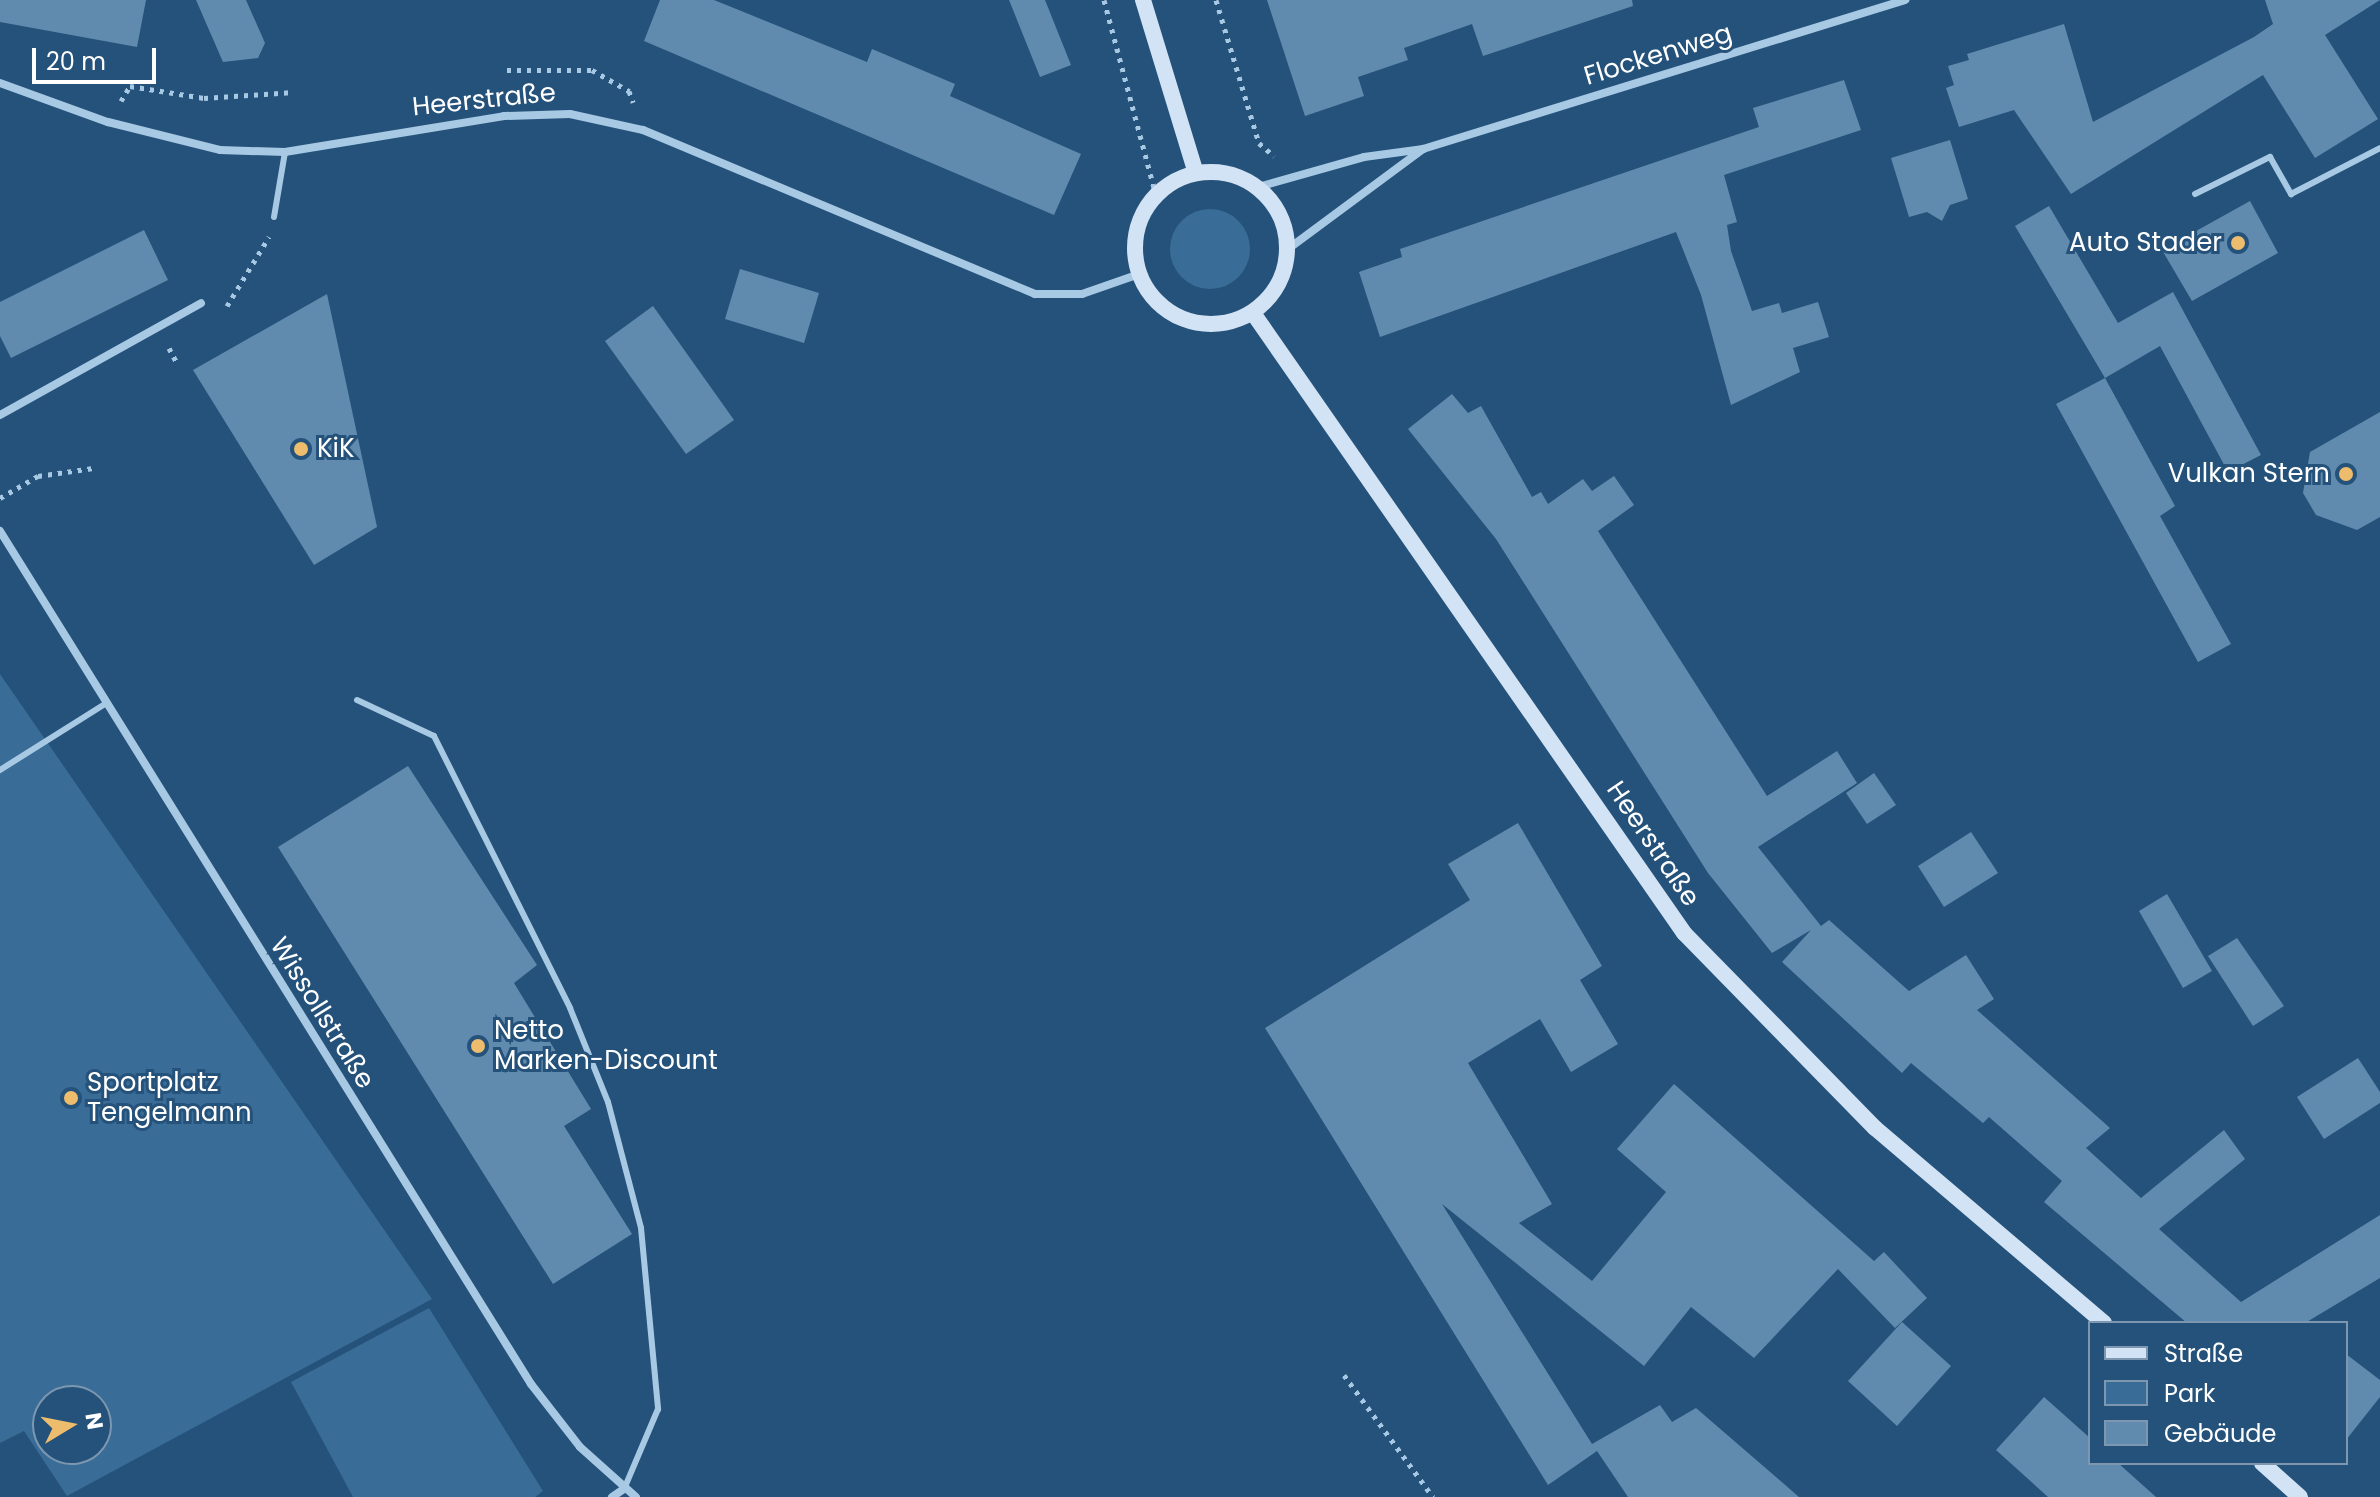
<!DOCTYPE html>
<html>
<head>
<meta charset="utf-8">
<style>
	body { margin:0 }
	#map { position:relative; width:2380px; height:1497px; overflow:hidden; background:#25527a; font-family:Poppins,sans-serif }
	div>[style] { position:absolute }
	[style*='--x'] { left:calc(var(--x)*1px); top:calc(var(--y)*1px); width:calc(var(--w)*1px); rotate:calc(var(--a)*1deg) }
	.green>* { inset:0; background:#396c97 }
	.round { border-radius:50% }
	.building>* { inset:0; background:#618bae }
	.path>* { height:5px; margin-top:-2.5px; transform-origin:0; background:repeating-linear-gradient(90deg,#a8c9e4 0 4px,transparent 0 10px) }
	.lane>* { height:6px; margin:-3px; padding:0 3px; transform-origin:3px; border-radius:3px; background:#a8c9e4 }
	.street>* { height:8px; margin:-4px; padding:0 4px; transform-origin:4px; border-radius:4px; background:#a8c9e4 }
	.secondary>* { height:16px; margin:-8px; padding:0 8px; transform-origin:8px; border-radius:8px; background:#d1e3f4 }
	.secondary>.ring { margin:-8px; padding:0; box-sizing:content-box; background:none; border:16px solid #d1e3f4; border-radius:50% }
	.dots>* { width:22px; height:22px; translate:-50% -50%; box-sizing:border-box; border:4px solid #25527a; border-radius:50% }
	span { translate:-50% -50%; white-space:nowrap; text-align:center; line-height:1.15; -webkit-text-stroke:6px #25527a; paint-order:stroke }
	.street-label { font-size:26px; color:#fff }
	.poi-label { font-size:26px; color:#fff }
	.right { translate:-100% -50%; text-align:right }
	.left { translate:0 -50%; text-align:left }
	.legend { position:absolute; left:2088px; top:1321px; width:260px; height:144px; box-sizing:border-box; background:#25527a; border:2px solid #7c97af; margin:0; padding:10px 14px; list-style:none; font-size:24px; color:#fff }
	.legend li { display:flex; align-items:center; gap:16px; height:40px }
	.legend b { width:40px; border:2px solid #7c97af }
	.north { position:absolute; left:32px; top:1385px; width:80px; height:80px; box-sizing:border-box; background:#25527a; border:2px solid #7c97af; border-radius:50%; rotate:80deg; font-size:22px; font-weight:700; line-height:32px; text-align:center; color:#fff }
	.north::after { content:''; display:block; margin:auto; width:28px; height:36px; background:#edbc6d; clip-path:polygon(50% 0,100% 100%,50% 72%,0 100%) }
	.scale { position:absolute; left:32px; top:48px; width:124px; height:36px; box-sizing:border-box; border:4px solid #fff; border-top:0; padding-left:10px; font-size:24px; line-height:28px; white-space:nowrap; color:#fff; -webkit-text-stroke:6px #25527a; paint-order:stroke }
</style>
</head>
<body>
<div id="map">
	<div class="green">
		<div class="round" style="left:1170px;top:209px;width:80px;height:80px"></div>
		<div style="clip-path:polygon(evenodd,0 674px,432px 1299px,67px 1496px,24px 1431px,0 1443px,0 674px,48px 1401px,96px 1401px,96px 1449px,48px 1449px,48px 1401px)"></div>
		<div style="clip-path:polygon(429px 1308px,543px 1491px,535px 1497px,353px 1497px,291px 1382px)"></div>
	</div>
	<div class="building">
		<div style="clip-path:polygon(0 0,146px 0,137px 47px,0 22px)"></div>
		<div style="clip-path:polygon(196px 0,246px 0,265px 43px,258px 58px,223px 62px)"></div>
		<div style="clip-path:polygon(660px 0,714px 0,867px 62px,872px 49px,955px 84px,950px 96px,1081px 154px,1054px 215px,644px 41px)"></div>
		<div style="clip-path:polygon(1009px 0,1045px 0,1071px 65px,1040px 77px)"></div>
		<div style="clip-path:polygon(1267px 0,1632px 0,1633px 6px,1483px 56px,1472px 24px,1404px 48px,1408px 60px,1358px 77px,1364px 96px,1305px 116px)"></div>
		<div style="clip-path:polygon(2265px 0,2380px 0,2325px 35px,2378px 119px,2315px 158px,2263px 75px,2071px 194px,2014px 110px,1959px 127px,1946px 88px,1954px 85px,1948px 66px,1969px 60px,1967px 54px,2064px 24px,2093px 122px,2254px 37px,2273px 24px)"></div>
		<div style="clip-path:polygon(1844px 80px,1861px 130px,1724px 175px,1737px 222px,1727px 225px,1731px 251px,1752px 311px,1779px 303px,1782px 313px,1818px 302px,1829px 337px,1793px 348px,1800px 372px,1731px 405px,1701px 295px,1676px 232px,1380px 337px,1359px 272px,1402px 257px,1400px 249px,1759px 127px,1753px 108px)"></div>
		<div style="clip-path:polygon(1950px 140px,1968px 199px,1950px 205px,1942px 221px,1927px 212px,1909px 217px,1891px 158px)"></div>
		<div style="clip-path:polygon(2250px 201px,2278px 253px,2192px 301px,2162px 250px)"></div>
		<div style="clip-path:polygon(2049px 206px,2118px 323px,2173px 292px,2261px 455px,2228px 472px,2160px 346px,2105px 378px,2015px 226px)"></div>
		<div style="clip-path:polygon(144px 230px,168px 280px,11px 358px,0 336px,0 302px)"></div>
		<div style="clip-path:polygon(740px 269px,819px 293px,804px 343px,725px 319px)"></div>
		<div style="clip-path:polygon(327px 294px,377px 527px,314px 565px,193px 370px)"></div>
		<div style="clip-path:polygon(653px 306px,734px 420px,686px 454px,605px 341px)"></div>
		<div style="clip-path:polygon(2105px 378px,2175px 506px,2160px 516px,2231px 644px,2198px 662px,2056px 404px)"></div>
		<div style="clip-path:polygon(1452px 394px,1468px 413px,1481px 406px,1532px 497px,1541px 492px,1548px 504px,1583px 479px,1592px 491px,1614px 476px,1634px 505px,1598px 531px,1767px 796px,1837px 751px,1857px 783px,1758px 847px,1821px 926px,1829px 920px,1909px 991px,1966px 955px,1994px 999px,1977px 1010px,2110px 1128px,2086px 1148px,2141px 1198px,2224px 1130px,2245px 1159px,2159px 1229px,2241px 1302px,2380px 1215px,2380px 1278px,2305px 1323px,2187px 1323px,2044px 1202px,2062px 1181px,1989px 1117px,1983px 1123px,1911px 1063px,1902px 1073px,1782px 962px,1811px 930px,1772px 953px,1708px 873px,1496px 539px,1408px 429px)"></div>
		<div style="clip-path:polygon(2380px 412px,2380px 517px,2357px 530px,2316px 515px,2303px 493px,2310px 452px)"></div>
		<div style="clip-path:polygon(408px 766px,537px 965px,514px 983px,591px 1109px,564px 1126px,632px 1234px,553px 1284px,278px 847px)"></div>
		<div style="clip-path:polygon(1874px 773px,1896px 805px,1867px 824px,1846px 793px)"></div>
		<div style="clip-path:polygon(1518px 823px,1602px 966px,1580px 980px,1618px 1044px,1571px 1072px,1540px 1019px,1468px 1063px,1552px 1204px,1519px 1223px,1592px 1281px,1666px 1192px,1617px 1149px,1674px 1084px,1874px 1261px,1884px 1252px,1927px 1298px,1895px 1328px,1838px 1269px,1754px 1358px,1691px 1307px,1644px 1366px,1442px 1204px,1592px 1444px,1660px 1405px,1672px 1422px,1696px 1408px,1799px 1497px,1628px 1497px,1597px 1451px,1548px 1485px,1265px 1028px,1470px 900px,1448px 864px)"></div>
		<div style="clip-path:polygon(1971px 832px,1998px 873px,1944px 907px,1918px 866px)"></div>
		<div style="clip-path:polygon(2167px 894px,2212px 971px,2183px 988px,2139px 911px)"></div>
		<div style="clip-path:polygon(2237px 938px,2284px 1006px,2253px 1026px,2208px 956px)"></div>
		<div style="clip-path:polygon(2358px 1058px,2380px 1092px,2380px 1103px,2324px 1139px,2297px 1097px)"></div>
		<div style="clip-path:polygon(1902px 1322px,1951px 1366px,1897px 1426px,1848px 1381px)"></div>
		<div style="clip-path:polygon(2346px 1354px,2380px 1380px,2380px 1397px,2346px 1440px)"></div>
		<div style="clip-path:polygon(2044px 1397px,2090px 1438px,2090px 1463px,2118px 1463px,2156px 1497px,2048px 1497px,1996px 1450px)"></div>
	</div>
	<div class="path">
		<div style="--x:1104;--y:0;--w:202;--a:75.1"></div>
		<div style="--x:1216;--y:0;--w:149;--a:73.3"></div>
		<div style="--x:1259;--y:143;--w:20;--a:41"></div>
		<div style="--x:507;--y:70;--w:85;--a:0"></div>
		<div style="--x:592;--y:70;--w:43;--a:29.6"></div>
		<div style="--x:629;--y:91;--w:12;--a:70"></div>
		<div style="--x:121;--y:101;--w:17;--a:-59"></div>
		<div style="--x:130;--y:86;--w:75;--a:9.2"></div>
		<div style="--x:204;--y:98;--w:90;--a:-3.8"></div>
		<div style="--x:227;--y:306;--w:81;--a:-58.7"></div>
		<div style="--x:169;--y:348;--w:15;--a:62"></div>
		<div style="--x:0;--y:498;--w:44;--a:-30.1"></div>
		<div style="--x:38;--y:476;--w:56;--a:-8.3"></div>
		<div style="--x:1344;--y:1375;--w:151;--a:53.9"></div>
	</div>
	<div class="lane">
		<div style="--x:2195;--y:194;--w:84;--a:-26.3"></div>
		<div style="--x:2270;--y:157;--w:43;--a:60.4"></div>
		<div style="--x:2291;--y:194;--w:100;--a:-27.3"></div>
		<div style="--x:274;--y:217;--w:66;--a:-80.4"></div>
		<div style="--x:357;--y:700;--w:85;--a:25.1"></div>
		<div style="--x:434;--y:736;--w:304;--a:63.4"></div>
		<div style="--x:570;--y:1008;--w:101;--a:68"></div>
		<div style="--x:608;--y:1102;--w:130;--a:75.3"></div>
		<div style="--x:641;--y:1228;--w:182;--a:84.6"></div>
		<div style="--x:658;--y:1409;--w:87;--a:113"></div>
		<div style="--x:0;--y:770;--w:124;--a:-32.2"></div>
	</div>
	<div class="street">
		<div style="--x:0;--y:83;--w:115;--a:19.9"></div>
		<div style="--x:108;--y:122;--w:115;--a:14"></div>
		<div style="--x:220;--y:150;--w:65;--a:1.8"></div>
		<div style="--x:285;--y:152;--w:222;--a:-9.3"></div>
		<div style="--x:504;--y:116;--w:66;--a:-1.7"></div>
		<div style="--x:570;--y:114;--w:75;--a:12.4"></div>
		<div style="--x:643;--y:130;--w:425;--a:22.7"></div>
		<div style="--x:1035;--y:294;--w:47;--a:0"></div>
		<div style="--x:1082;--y:294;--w:60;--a:-19.3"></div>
		<div style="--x:1258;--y:187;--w:110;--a:-15.8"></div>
		<div style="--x:1364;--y:157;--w:60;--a:-7.7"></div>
		<div style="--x:1423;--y:149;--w:505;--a:-17.18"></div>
		<div style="--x:1288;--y:249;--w:168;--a:-36.5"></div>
		<div style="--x:0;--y:415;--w:230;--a:-29.1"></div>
		<div style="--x:0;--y:531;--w:1005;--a:58.1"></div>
		<div style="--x:531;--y:1384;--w:80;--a:52.1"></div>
		<div style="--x:580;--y:1447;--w:75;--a:41.8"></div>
		<div style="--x:612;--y:1497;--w:14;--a:-34"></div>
	</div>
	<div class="secondary">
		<div style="--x:1143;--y:0;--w:181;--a:73"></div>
		<div class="ring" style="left:1135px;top:172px;width:136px;height:136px"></div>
		<div style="--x:1253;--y:313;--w:755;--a:55.19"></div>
		<div style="--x:1684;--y:933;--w:273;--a:45.6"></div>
		<div style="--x:1875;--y:1128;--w:301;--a:40.4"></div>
		<div style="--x:2262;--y:1463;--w:51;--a:41.8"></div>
	</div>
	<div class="dots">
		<div style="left:2238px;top:243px;background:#edbc6d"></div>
		<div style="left:301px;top:449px;background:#edbc6d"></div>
		<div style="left:2346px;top:474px;background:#edbc6d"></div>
		<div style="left:478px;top:1046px;background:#edbc6d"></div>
		<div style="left:71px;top:1098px;background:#edbc6d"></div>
	</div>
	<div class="street-label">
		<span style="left:1658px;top:55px;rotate:-17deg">Flockenweg</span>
		<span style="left:484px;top:100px;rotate:-6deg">Heerstraße</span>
		<span style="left:1653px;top:844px;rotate:56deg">Heerstraße</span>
		<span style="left:322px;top:1013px;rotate:58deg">Wissollstraße</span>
	</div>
	<div class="poi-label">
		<span class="right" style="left:2222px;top:243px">Auto Stader</span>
		<span class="left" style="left:317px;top:449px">KiK</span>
		<span class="right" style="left:2330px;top:474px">Vulkan Stern</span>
		<span class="left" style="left:494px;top:1046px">Netto<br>Marken-Discount</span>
		<span class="left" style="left:87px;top:1098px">Sportplatz<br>Tengelmann</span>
	</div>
	<ul class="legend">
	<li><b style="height:10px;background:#d1e3f4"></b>Straße</li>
	<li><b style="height:22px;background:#396c97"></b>Park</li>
	<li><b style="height:22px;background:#618bae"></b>Gebäude</li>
	</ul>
	<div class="north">N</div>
	<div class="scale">20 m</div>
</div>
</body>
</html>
